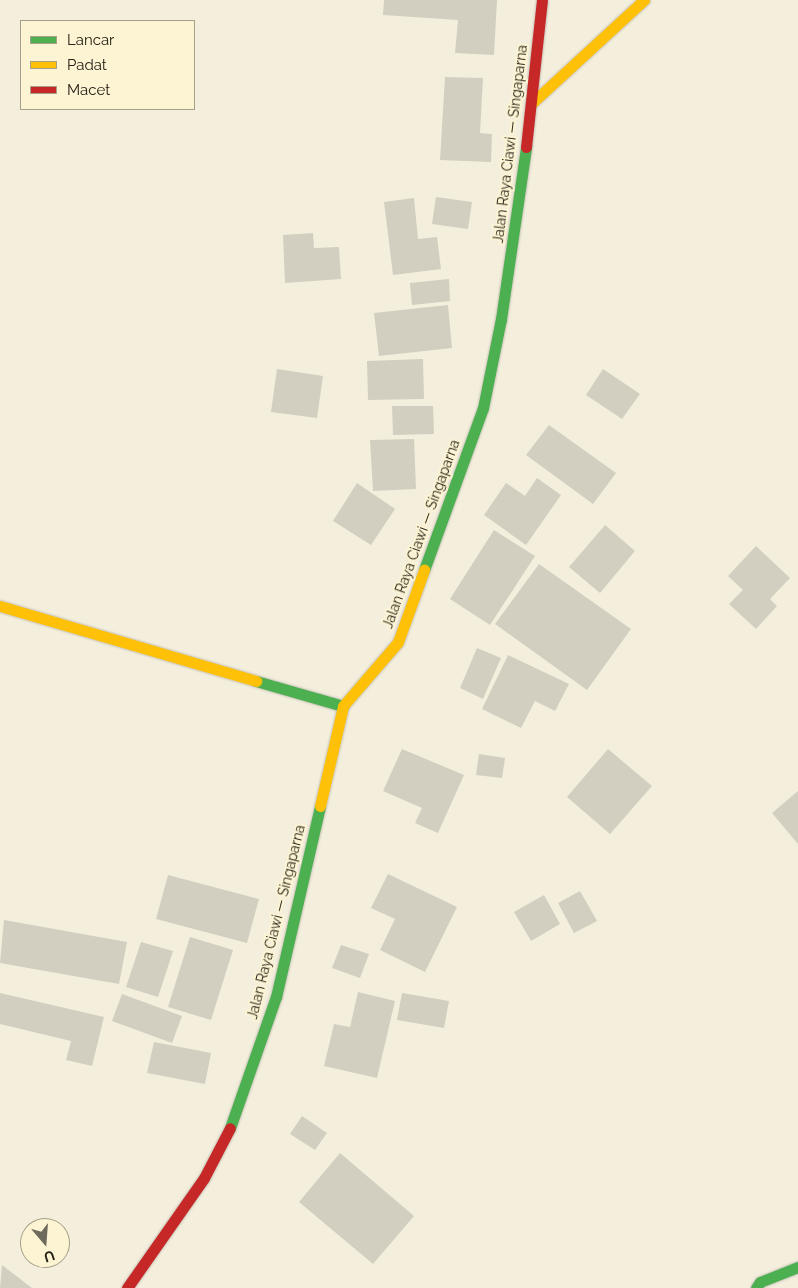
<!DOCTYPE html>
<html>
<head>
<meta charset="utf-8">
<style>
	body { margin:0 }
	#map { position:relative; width:798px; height:1288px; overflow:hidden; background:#f4efdd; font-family:Raleway,sans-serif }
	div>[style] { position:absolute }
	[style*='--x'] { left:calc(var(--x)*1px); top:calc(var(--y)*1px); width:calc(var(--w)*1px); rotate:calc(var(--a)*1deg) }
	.building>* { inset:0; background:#d2cfc0 }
	.roads { filter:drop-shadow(0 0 1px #c6c2b5) drop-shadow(0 0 1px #c6c2b5) }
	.fast>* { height:11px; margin:-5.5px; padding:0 5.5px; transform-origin:5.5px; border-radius:5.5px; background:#4caf50 }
	.slow>* { height:11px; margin:-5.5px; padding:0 5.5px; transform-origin:5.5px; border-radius:5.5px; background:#ffc107 }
	.jam>* { height:11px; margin:-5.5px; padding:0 5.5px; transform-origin:5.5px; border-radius:5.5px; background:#c62828 }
	span { translate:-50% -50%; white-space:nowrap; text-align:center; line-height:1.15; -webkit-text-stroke:4px #fdf4d4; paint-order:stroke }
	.street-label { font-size:14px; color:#242115 }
	.legend { position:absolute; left:20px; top:20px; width:175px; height:90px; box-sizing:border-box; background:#fdf4d4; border:1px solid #a6a088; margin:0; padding:6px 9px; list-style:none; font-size:15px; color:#242115 }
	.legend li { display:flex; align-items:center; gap:10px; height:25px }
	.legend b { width:25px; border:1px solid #a6a088 }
	.north { position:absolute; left:20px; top:1218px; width:50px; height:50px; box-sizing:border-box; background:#fdf4d4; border:1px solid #a6a088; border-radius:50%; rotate:162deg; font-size:14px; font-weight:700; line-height:20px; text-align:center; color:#242115 }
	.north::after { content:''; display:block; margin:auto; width:18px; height:22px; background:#6d695b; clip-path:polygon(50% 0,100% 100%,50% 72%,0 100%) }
</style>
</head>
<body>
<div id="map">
	<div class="building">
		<div style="clip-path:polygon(384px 0,497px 0,494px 55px,455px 53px,458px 20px,383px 15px)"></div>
		<div style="clip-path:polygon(445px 77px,483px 78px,480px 133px,492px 134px,491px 162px,440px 160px)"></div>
		<div style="clip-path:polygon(436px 197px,472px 202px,468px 229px,432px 224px)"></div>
		<div style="clip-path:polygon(414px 198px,418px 239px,437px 237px,441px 269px,393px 275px,384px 202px)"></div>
		<div style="clip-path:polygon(313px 233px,314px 248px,339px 247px,341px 279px,285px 283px,283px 235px)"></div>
		<div style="clip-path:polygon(449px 279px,450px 301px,412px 305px,410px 283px)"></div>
		<div style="clip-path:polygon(448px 305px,452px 348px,379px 356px,374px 313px)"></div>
		<div style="clip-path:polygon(423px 359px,424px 399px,368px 400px,367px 361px)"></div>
		<div style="clip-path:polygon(277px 369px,323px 376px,317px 418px,271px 412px)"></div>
		<div style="clip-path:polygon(603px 369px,640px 394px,622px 419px,586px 395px)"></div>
		<div style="clip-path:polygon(392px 406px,433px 406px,434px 434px,393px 435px)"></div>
		<div style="clip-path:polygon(549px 425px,616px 473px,593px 504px,526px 455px)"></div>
		<div style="clip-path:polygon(414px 439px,416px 489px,373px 491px,370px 440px)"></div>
		<div style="clip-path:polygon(537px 478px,561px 495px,526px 545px,484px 515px,506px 483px,525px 496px)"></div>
		<div style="clip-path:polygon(357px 483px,395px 509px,371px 545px,333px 521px)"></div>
		<div style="clip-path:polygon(605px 525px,635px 551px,600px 593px,569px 567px)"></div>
		<div style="clip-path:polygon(494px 530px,535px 556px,490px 625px,450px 599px)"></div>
		<div style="clip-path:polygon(756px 546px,790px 578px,770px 599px,777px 606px,756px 629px,729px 604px,743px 590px,728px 576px)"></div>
		<div style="clip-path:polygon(539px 564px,631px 629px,587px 690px,495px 624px)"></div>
		<div style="clip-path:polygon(477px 648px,501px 658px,483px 699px,460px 688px)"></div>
		<div style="clip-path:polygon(508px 655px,569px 684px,555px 711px,535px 701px,521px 728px,482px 709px)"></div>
		<div style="clip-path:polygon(402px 749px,464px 775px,438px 833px,415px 823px,422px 808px,383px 791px)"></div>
		<div style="clip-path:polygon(608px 749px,652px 786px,610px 834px,567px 797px)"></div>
		<div style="clip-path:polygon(479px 754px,505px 758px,502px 778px,476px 775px)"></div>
		<div style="clip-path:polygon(798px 791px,798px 844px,772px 813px)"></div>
		<div style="clip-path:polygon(388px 874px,457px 907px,425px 972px,380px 950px,395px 919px,371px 908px)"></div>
		<div style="clip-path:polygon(168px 875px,259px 899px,247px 943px,156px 919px)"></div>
		<div style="clip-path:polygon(580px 891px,597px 921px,574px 933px,558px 903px)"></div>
		<div style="clip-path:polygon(544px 895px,560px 924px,531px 941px,514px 912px)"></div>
		<div style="clip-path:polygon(4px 920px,127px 942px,119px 984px,0 963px)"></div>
		<div style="clip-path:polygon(190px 937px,233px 950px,211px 1020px,168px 1007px)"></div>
		<div style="clip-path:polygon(141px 942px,173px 951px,158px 997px,126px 987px)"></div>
		<div style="clip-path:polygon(341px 945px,369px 954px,360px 978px,332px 968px)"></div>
		<div style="clip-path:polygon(358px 992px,395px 1001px,377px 1078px,324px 1066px,334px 1024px,350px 1027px)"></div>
		<div style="clip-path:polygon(0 993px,104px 1017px,92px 1066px,66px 1060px,71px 1041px,0 1024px)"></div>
		<div style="clip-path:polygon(402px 993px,449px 1001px,444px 1028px,397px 1020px)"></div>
		<div style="clip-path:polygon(122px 994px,182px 1016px,172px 1043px,112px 1021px)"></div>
		<div style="clip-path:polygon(154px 1042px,211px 1053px,205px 1084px,147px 1073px)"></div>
		<div style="clip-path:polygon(302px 1116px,327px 1133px,315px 1150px,290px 1134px)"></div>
		<div style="clip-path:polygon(340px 1153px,414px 1216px,373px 1264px,299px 1202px)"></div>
		<div style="clip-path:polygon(2px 1265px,32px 1288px,0 1288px)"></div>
	</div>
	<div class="roads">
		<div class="fast">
			<div style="--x:424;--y:570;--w:172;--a:-70"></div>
			<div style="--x:483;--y:408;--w:91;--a:-78.6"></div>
			<div style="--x:501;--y:319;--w:174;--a:-81.7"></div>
			<div style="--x:256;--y:681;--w:91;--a:16"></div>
			<div style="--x:230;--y:1128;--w:139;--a:-70.7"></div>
			<div style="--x:276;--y:997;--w:196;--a:-77"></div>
			<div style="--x:756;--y:1288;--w:7;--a:-56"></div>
			<div style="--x:760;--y:1282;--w:41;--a:-21.5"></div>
		</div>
		<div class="slow">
			<div style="--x:533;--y:102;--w:151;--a:-42.6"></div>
			<div style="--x:0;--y:606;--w:267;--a:16.3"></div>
			<div style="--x:320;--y:806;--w:103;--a:-77"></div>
			<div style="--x:343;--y:706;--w:84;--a:-49.3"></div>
			<div style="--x:398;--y:642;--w:77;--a:-70.1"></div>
		</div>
		<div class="jam">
			<div style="--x:526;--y:147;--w:148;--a:-83.8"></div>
			<div style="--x:127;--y:1288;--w:134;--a:-55"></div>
			<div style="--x:204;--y:1178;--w:56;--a:-62.5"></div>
		</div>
	</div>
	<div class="street-label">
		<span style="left:510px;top:144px;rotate:-83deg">Jalan Raya Ciawi — Singaparna</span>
		<span style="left:421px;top:534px;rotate:-70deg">Jalan Raya Ciawi — Singaparna</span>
		<span style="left:276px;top:922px;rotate:-76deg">Jalan Raya Ciawi — Singaparna</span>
	</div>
	<ul class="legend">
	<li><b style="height:6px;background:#4caf50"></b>Lancar</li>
	<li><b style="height:6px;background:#ffc107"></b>Padat</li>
	<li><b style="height:6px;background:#c62828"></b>Macet</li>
	</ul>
	<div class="north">U</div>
</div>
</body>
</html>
